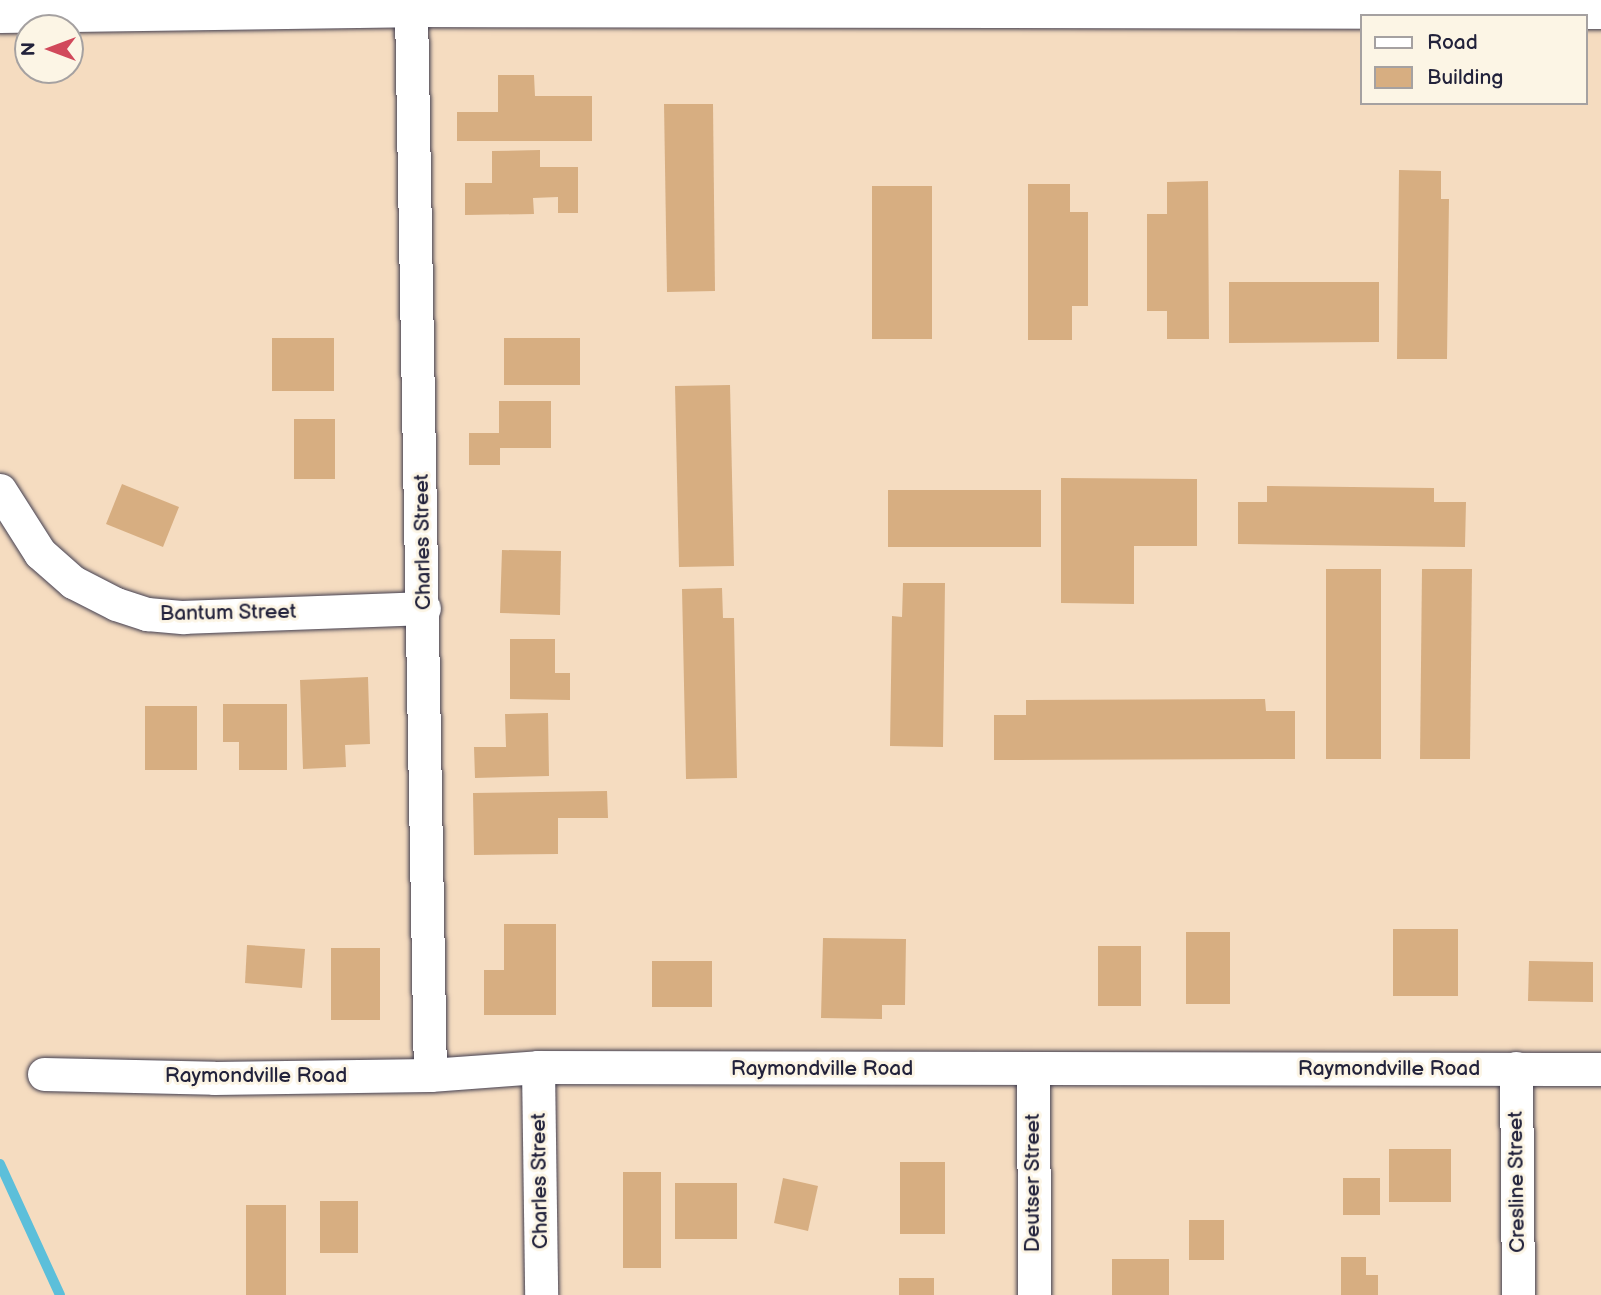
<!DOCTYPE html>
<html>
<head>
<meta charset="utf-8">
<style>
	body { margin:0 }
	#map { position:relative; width:1601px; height:1295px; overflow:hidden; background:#f5dcc0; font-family:"Balsamiq Sans",sans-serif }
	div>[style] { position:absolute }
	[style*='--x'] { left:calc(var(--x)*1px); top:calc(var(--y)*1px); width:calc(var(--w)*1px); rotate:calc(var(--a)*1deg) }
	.stream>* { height:10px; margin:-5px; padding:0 5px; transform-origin:5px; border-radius:5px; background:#5cbfda }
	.building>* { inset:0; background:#d7ae81 }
	.roads { filter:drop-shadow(0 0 2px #423e4f) drop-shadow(0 0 2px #423e4f) }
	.minor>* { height:33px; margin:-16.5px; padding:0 16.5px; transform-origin:16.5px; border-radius:16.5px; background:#fff }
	span { translate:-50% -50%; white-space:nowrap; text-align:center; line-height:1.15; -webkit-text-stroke:6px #fcf5e5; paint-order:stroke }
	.street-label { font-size:21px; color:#22223b }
	.legend { position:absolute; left:1360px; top:14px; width:228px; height:91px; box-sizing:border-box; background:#fcf5e5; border:2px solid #a5a1a1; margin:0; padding:9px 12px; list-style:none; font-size:21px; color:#22223b }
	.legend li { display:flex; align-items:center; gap:14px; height:35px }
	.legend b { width:35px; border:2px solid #a5a1a1 }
	.north { position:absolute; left:14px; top:14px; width:70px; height:70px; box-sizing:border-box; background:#fcf5e5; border:2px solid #a5a1a1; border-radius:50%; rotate:270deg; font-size:19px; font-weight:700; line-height:28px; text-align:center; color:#22223b }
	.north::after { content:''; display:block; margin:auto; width:24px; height:32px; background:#d1495b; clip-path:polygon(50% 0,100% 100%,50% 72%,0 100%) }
</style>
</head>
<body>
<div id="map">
	<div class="stream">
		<div style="--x:0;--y:1164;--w:144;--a:65.4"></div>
	</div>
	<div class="building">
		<div style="clip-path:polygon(498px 75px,534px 75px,535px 96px,592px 96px,592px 141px,457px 141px,457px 112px,498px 112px)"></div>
		<div style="clip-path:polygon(664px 104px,713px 104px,715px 291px,667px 292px)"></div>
		<div style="clip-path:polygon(540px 150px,540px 167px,578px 167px,578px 213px,558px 213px,558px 197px,533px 198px,534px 214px,465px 215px,465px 183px,492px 183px,492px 151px)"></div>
		<div style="clip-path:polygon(1399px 170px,1441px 171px,1441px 199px,1449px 199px,1447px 359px,1397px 359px)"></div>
		<div style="clip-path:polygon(1208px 181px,1209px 339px,1167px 339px,1167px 311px,1147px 311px,1147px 214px,1167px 214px,1167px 182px)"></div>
		<div style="clip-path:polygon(1028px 184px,1070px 184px,1070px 212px,1088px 212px,1088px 306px,1072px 306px,1072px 340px,1028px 340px)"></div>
		<div style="clip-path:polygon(872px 186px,932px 186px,932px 339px,872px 339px)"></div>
		<div style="clip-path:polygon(1229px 282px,1379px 282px,1379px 342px,1229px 343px)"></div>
		<div style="clip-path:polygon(272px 338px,334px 338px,334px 391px,272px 391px)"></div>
		<div style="clip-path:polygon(504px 338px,580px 338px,580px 385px,504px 385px)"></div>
		<div style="clip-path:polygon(730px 385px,734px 566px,679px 567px,675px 386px)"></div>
		<div style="clip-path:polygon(499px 401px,551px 401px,551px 448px,500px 448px,500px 465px,469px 465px,469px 433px,499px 433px)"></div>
		<div style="clip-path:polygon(294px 419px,335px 419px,335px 479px,294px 479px)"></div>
		<div style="clip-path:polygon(1061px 478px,1197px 479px,1197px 546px,1134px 546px,1134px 604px,1061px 603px)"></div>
		<div style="clip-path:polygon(122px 484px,179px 507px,163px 547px,106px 524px)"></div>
		<div style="clip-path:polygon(1267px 486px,1434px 488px,1434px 502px,1466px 502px,1465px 547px,1238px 544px,1238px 502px,1267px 502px)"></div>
		<div style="clip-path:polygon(888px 490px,1041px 490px,1041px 547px,888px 547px)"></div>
		<div style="clip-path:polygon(502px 550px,561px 551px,560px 615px,500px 613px)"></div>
		<div style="clip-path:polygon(1326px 569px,1381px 569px,1381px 759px,1326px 759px)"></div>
		<div style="clip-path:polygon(1422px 569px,1472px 569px,1470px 759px,1420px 759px)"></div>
		<div style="clip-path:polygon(903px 583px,945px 583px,943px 747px,890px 746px,892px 616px,902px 617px)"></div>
		<div style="clip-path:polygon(722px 588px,723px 618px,734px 618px,737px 778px,686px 779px,682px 589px)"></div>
		<div style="clip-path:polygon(510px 639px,555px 639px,555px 673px,570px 673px,570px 700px,510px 699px)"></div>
		<div style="clip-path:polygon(368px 677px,370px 744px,345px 745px,346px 767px,303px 769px,300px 680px)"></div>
		<div style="clip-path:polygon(1265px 699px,1266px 711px,1295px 711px,1295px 759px,994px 760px,994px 715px,1026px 715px,1026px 700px)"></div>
		<div style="clip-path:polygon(223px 704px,287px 704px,287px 770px,239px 770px,239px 742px,223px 742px)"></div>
		<div style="clip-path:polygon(145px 706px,197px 706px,197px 770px,145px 770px)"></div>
		<div style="clip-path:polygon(548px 713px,549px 776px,475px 778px,474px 747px,506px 747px,505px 714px)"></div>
		<div style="clip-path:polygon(607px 791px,608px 818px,558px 818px,558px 854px,474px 855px,473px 793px)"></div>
		<div style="clip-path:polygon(504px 924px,556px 924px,556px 1015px,484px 1015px,484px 970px,504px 970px)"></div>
		<div style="clip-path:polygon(1393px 929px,1458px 929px,1458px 996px,1393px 996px)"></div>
		<div style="clip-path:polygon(1186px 932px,1230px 932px,1230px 1004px,1186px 1004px)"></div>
		<div style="clip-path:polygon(823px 938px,906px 939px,905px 1005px,882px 1005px,882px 1019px,821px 1018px)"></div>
		<div style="clip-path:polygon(247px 945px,305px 949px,302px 988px,245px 983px)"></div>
		<div style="clip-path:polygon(1098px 946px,1141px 946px,1141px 1006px,1098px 1006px)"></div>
		<div style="clip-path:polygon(331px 948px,380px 948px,380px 1020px,331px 1020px)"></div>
		<div style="clip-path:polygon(652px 961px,712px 961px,712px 1007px,652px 1007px)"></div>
		<div style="clip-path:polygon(1529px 961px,1593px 962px,1593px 1002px,1528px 1001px)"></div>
		<div style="clip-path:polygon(1389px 1149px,1451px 1149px,1451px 1202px,1389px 1202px)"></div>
		<div style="clip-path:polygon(900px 1162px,945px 1162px,945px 1234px,900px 1234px)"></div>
		<div style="clip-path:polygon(623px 1172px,661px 1172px,661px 1268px,623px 1268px)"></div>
		<div style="clip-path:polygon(783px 1178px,818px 1186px,808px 1231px,774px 1223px)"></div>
		<div style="clip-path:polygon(1343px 1178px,1380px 1178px,1380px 1215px,1343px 1215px)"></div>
		<div style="clip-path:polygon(675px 1183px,737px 1183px,737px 1239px,675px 1239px)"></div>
		<div style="clip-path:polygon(320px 1201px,358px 1201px,358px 1253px,320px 1253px)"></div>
		<div style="clip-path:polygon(246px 1205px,286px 1205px,286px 1295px,246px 1295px)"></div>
		<div style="clip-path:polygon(1189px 1220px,1224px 1220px,1224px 1260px,1189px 1260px)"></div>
		<div style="clip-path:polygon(1341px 1257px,1366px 1257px,1366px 1275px,1378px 1275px,1378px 1295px,1341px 1295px)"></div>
		<div style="clip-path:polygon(1112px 1259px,1169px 1259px,1169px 1295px,1112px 1295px)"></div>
		<div style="clip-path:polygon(899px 1278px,934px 1278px,934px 1295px,899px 1295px)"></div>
	</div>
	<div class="roads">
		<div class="minor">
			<div style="--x:411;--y:10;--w:1065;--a:88.98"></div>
			<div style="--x:0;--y:16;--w:411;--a:-0.8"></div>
			<div style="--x:411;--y:10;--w:1190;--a:0.1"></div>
			<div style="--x:0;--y:490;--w:75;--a:57.6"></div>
			<div style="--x:40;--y:553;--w:44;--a:41.3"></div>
			<div style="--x:73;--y:582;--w:48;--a:27.1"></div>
			<div style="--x:116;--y:604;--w:33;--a:18"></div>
			<div style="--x:147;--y:614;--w:37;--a:5"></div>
			<div style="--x:184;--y:617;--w:240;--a:-2.1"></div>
			<div style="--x:538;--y:1067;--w:228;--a:89.2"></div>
			<div style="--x:1516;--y:1068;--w:227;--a:89.5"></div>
			<div style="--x:1033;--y:1071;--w:224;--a:89.7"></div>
			<div style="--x:44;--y:1074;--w:170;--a:1.3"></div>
			<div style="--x:214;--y:1078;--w:216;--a:-0.8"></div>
			<div style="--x:430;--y:1075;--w:108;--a:-4.2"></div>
			<div style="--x:538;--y:1067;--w:1063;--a:0.11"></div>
		</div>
	</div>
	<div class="street-label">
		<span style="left:423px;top:542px;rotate:-91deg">Charles Street</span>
		<span style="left:228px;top:613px;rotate:-1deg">Bantum Street</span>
		<span style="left:822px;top:1069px">Raymondville Road</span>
		<span style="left:1389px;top:1069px">Raymondville Road</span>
		<span style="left:256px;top:1076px">Raymondville Road</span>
		<span style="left:540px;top:1181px;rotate:-91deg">Charles Street</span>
		<span style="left:1517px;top:1182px;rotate:-91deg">Cresline Street</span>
		<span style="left:1033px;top:1183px;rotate:-90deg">Deutser Street</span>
	</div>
	<ul class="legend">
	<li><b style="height:9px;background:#fff"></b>Road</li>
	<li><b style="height:19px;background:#d7ae81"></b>Building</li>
	</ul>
	<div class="north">N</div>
</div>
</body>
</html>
